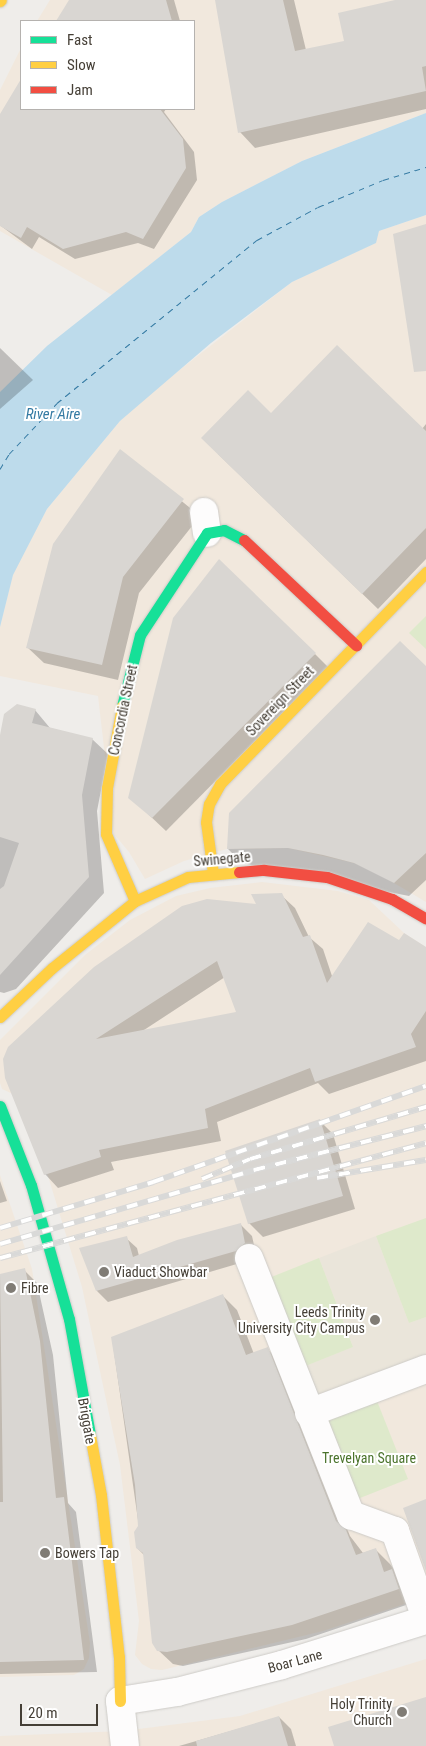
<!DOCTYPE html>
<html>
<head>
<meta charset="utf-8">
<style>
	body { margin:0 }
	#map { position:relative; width:426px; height:1746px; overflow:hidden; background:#efedea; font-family:"Roboto Condensed",sans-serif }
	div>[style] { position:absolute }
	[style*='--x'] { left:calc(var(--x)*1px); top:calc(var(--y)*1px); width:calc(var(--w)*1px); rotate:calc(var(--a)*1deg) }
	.commercial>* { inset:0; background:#f1e8dd }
	.education>* { inset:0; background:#eae5da }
	.green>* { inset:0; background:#dee9cb }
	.water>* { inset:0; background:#bddbeb }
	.shadow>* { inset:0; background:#0003 }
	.ferry>* { height:1px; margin-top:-0.5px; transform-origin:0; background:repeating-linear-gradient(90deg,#347aa3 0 6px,transparent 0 11px) }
	.building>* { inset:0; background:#d9d6d2 }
	.roads { filter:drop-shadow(0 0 1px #cdcbc7) drop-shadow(0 0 1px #cdcbc7) }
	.street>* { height:28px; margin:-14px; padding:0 14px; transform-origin:14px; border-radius:14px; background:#fdfcfc }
	.fast>* { height:11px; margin:-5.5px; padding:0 5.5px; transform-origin:5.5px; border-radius:5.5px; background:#16e098 }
	.slow>* { height:11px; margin:-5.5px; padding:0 5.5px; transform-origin:5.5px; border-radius:5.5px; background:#ffcf43 }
	.jam>* { height:11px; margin:-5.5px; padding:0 5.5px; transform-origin:5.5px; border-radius:5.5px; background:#f24e42 }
	.rail>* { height:5.5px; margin-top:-2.75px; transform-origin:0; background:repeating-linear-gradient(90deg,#fff 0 11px,#d9d9d8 0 22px); box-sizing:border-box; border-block:1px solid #d9d9d8 }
	.dots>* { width:14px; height:14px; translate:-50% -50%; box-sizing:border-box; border:2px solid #fff; border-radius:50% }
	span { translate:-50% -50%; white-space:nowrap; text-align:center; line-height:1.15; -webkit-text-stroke:4px #fff; paint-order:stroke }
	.street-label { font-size:14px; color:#453f36 }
	.poi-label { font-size:14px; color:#453f36 }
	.left { translate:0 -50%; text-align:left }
	.right { translate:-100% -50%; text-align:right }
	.park-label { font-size:14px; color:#4b742d }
	.water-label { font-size:15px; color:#347aa3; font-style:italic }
	.legend { position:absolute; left:20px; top:20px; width:175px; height:90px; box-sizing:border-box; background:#fff; border:1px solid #b5b2af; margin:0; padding:6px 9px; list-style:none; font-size:15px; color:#453f36 }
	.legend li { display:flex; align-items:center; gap:10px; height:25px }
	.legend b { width:25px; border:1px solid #b5b2af }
	.scale { position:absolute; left:20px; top:1704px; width:78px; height:22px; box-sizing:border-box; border:2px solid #453f36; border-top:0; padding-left:6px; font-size:15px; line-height:18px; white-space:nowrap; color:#453f36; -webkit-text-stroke:4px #fff; paint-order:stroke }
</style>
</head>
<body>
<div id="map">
	<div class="commercial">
		<div style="clip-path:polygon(50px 0,426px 0,426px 113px,302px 161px,222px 202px,199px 217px,191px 232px,112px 295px,0 231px,0 90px,21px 48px,21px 109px,194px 109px,194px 21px,37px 21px)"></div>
		<div style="clip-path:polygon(426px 215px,426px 902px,377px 873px,354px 863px,288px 848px,227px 849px,184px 861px,145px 879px,129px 852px,114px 834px,98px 696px,0 676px,0 627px,13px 574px,47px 509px,120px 421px,154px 390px,292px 282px,375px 243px,379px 231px)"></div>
		<div style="clip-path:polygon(262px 882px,338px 891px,369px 900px,404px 933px,426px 947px,426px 1597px,323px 1631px,162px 1670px,151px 1669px,142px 1664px,135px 1655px,139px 1621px,120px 1465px,82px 1287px,48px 1176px,15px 1095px,2px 1089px,0 1083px,0 1040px,85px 955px,130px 920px,176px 896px,210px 888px)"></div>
		<div style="clip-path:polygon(0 1175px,32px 1269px,90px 1643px,89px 1658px,84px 1669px,74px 1675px,0 1677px)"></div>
		<div style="clip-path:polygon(426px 1659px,426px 1746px,0 1746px,0 1736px,123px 1731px,240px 1716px)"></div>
	</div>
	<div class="education">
		<div style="clip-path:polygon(376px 1236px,409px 1323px,426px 1317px,426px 1362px,317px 1403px,303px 1367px,353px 1347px,319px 1258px)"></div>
	</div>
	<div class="green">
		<div style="clip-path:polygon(426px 616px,426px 649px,409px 633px)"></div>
		<div style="clip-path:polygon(426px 1218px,426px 1317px,409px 1323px,376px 1236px)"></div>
		<div style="clip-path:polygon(319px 1258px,353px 1347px,303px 1367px,269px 1278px)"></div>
		<div style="clip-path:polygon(375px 1396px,408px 1479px,355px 1500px,323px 1417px)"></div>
	</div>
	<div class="water">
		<div style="clip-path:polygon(426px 113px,426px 215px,379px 231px,376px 243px,292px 282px,211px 343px,120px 421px,47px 509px,13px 575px,0 627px,0 392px,47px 346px,191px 232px,199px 217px,222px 202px,302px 161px)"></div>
	</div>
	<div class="shadow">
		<div style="clip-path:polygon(70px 0,174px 0,180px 21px,57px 21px)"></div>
		<div style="clip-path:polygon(216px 0,294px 0,306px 50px,345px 42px,401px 0,426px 0,426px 109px,255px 148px,240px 132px)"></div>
		<div style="clip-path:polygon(21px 81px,21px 109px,166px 109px,164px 112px,194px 152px,197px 180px,154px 249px,138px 243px,75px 259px,39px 237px,32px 249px,1px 226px,0 117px)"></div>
		<div style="clip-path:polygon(0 348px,33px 380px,0 409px)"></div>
		<div style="clip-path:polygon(272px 415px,422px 429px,426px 424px,426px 559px,378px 609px,218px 454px)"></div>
		<div style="clip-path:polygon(120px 451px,200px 516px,139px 593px,118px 680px,44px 663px,27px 647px)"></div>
		<div style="clip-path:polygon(315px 654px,328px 667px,166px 831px,130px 797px)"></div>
		<div style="clip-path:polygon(426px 668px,426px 880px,409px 896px,242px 863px,228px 849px)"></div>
		<div style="clip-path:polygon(35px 710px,50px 728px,92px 739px,108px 754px,97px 811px,104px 893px,16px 989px,4px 993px,0 992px,0 741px)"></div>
		<div style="clip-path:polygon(evenodd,281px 895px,295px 908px,309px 937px,323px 949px,332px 976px,399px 942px,426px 949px,426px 1061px,329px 1094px,318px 1083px,217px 1122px,221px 1141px,111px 1162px,114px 1170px,58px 1188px,45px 1174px,7px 1078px,258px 905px,281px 895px,225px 977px,237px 1013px,141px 1032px,225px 977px)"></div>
		<div style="clip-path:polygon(319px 1120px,333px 1134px,355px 1209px,263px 1237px,249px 1223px)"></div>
		<div style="clip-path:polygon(0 1181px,7px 1201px,0 1203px)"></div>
		<div style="clip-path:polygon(241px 1225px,252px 1236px,256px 1254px,247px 1261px,108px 1302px,97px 1291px,81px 1249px,126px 1238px,137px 1248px,139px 1256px)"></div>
		<div style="clip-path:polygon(24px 1270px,37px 1283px,53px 1355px,68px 1503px,76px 1512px,97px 1672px,0 1674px,0 1276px)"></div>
		<div style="clip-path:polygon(223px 1296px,237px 1310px,254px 1354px,267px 1349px,282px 1363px,350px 1536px,363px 1553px,375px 1549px,390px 1564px,406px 1584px,412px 1603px,306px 1639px,183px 1666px,173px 1664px,158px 1650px,145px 1556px,137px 1548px,139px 1527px,112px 1338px)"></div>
		<div style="clip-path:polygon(279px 1717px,291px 1729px,296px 1746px,179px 1746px)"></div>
	</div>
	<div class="ferry">
		<div style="--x:0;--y:469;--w:17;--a:-59"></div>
		<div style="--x:9;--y:454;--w:70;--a:-46.7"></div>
		<div style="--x:57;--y:403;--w:258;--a:-39.2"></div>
		<div style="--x:257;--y:240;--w:69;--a:-28.4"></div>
		<div style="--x:318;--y:207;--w:70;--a:-22.6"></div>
		<div style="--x:383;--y:180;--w:45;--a:-16.8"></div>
	</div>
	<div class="building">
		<div style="clip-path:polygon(69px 0,166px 0,172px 21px,56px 21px)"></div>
		<div style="clip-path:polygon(215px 0,283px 0,295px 51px,344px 41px,338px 13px,395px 0,426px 0,426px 66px,422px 67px,426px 91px,238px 133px)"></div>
		<div style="clip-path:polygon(21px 79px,21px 109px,160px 109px,183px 139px,186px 168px,143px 239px,126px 232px,63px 249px,27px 227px,21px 238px,0 226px,0 114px)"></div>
		<div style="clip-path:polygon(426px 224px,426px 371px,414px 372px,393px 234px)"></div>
		<div style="clip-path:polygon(337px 345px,426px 431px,426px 528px,362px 594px,201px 438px,248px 390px,271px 413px)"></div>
		<div style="clip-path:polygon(120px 449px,184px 499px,123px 577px,102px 665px,26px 648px,53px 544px)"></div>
		<div style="clip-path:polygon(219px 559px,316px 653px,152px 818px,128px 798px,173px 618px)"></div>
		<div style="clip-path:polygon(400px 641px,426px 666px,426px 853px,394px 883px,354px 863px,323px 855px,288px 848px,227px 849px,229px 813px)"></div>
		<div style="clip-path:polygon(17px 704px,36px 709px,32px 723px,93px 738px,82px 795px,89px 877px,0 975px,0 889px,4px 886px,19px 843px,0 837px,0 735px,4px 714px)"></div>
		<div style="clip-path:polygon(evenodd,282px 893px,303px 937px,310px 935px,327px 983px,368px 922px,399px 940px,404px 933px,426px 947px,426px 1011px,411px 1034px,416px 1047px,315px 1082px,310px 1068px,205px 1109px,208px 1128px,99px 1150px,101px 1157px,44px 1175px,5px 1078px,3px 1059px,8px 1047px,94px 967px,182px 906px,207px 899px,256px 904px,251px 894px,282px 893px,217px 961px,236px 1012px,96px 1039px,217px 961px)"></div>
		<div style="clip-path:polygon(320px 1119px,343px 1196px,248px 1224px,225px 1151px)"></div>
		<div style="clip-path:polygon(241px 1223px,245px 1243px,236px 1251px,96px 1291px,79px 1248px,127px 1236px,133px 1257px,177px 1240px)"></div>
		<div style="clip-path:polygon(25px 1268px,40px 1341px,56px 1498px,64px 1497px,84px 1660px,0 1662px,0 1502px,3px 1502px,0 1274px)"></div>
		<div style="clip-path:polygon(223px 1294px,246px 1355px,268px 1347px,336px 1521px,346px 1530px,356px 1555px,376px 1548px,384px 1572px,392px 1569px,399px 1589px,292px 1625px,167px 1652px,157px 1651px,152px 1643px,143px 1553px,136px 1548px,134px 1532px,138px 1526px,135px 1485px,111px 1337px)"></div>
		<div style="clip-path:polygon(426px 1499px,426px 1571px,403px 1508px)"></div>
		<div style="clip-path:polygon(426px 1697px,426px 1746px,334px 1746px,328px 1727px)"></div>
		<div style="clip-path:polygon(279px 1716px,288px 1746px,197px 1746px,196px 1741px)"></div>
	</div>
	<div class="roads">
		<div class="street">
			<div style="--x:204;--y:512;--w:21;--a:82"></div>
			<div style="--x:249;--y:1258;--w:277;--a:68.4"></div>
			<div style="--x:351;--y:1515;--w:47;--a:20"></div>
			<div style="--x:395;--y:1531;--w:92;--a:70.4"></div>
			<div style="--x:309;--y:1413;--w:125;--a:-20.6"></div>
			<div style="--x:120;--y:1701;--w:58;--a:-9"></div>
			<div style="--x:177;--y:1692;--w:108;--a:-14.4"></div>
			<div style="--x:282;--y:1665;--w:151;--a:-17.4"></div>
			<div style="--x:120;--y:1701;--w:45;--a:83.7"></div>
		</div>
		<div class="fast">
			<div style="--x:122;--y:706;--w:73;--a:-75.8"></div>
			<div style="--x:140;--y:635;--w:122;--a:-56.7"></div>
			<div style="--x:207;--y:533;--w:17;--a:-10"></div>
			<div style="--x:224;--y:530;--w:22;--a:27"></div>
			<div style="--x:0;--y:1106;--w:85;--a:68.6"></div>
			<div style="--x:31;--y:1185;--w:139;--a:74.2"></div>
			<div style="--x:69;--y:1319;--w:118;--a:79.7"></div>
		</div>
		<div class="slow">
			<div style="--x:0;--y:1;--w:1;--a:-45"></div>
			<div style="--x:122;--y:706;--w:83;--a:100.4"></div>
			<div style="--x:107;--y:788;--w:46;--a:91.2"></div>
			<div style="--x:106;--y:834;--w:73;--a:66.6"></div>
			<div style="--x:213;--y:873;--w:51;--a:-97.8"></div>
			<div style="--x:206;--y:822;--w:18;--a:-81"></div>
			<div style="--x:209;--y:804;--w:23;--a:-61"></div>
			<div style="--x:220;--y:784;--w:296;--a:-45.8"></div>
			<div style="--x:0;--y:1017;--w:71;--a:-43.3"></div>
			<div style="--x:52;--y:968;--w:107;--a:-38.9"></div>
			<div style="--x:135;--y:901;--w:58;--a:-24.4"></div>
			<div style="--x:188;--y:877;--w:51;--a:-5.6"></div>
			<div style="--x:90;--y:1435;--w:61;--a:79.6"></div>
			<div style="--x:101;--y:1495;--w:163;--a:83.7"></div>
			<div style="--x:119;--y:1657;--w:44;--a:88.7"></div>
		</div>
		<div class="jam">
			<div style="--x:244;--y:540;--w:154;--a:43.2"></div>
			<div style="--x:239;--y:872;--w:25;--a:-5"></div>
			<div style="--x:264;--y:870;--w:63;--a:6.3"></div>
			<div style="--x:327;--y:877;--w:69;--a:18.7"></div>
			<div style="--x:392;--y:899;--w:39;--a:30"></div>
		</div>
	</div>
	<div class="rail">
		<div style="--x:317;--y:1178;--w:110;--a:-9.4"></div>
		<div style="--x:202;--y:1179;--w:52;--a:-22.6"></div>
		<div style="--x:250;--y:1159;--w:184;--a:-16.5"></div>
		<div style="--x:0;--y:1228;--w:160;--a:-16.7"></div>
		<div style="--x:153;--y:1182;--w:289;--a:-19.4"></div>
		<div style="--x:0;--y:1244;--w:265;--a:-16.2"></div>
		<div style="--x:254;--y:1170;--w:178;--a:-14.3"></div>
		<div style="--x:0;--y:1258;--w:441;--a:-15.1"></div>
	</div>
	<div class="dots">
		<div style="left:104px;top:1272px;background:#807c75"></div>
		<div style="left:11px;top:1288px;background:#807c75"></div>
		<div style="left:375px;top:1320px;background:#807c75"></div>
		<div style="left:45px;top:1553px;background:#807c75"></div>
		<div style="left:402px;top:1712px;background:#807c75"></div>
	</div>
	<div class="street-label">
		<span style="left:280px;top:701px;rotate:-46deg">Sovereign Street</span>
		<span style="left:123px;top:710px;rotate:-78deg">Concordia Street</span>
		<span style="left:222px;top:859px;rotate:-5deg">Swinegate</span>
		<span style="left:87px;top:1421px;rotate:80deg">Briggate</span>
		<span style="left:295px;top:1661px;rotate:-15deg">Boar Lane</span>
	</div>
	<div class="poi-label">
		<span class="left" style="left:114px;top:1272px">Viaduct Showbar</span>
		<span class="left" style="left:21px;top:1288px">Fibre</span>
		<span class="right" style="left:365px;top:1320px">Leeds Trinity<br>University City Campus</span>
		<span class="left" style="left:55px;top:1553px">Bowers Tap</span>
		<span class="right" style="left:392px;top:1712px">Holy Trinity<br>Church</span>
	</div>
	<div class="park-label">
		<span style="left:369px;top:1458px">Trevelyan Square</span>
	</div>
	<div class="water-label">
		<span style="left:53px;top:415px">River Aire</span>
	</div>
	<ul class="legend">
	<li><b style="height:6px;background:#16e098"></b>Fast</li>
	<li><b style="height:6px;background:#ffcf43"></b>Slow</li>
	<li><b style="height:6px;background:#f24e42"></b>Jam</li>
	</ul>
	<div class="scale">20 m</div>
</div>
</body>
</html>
